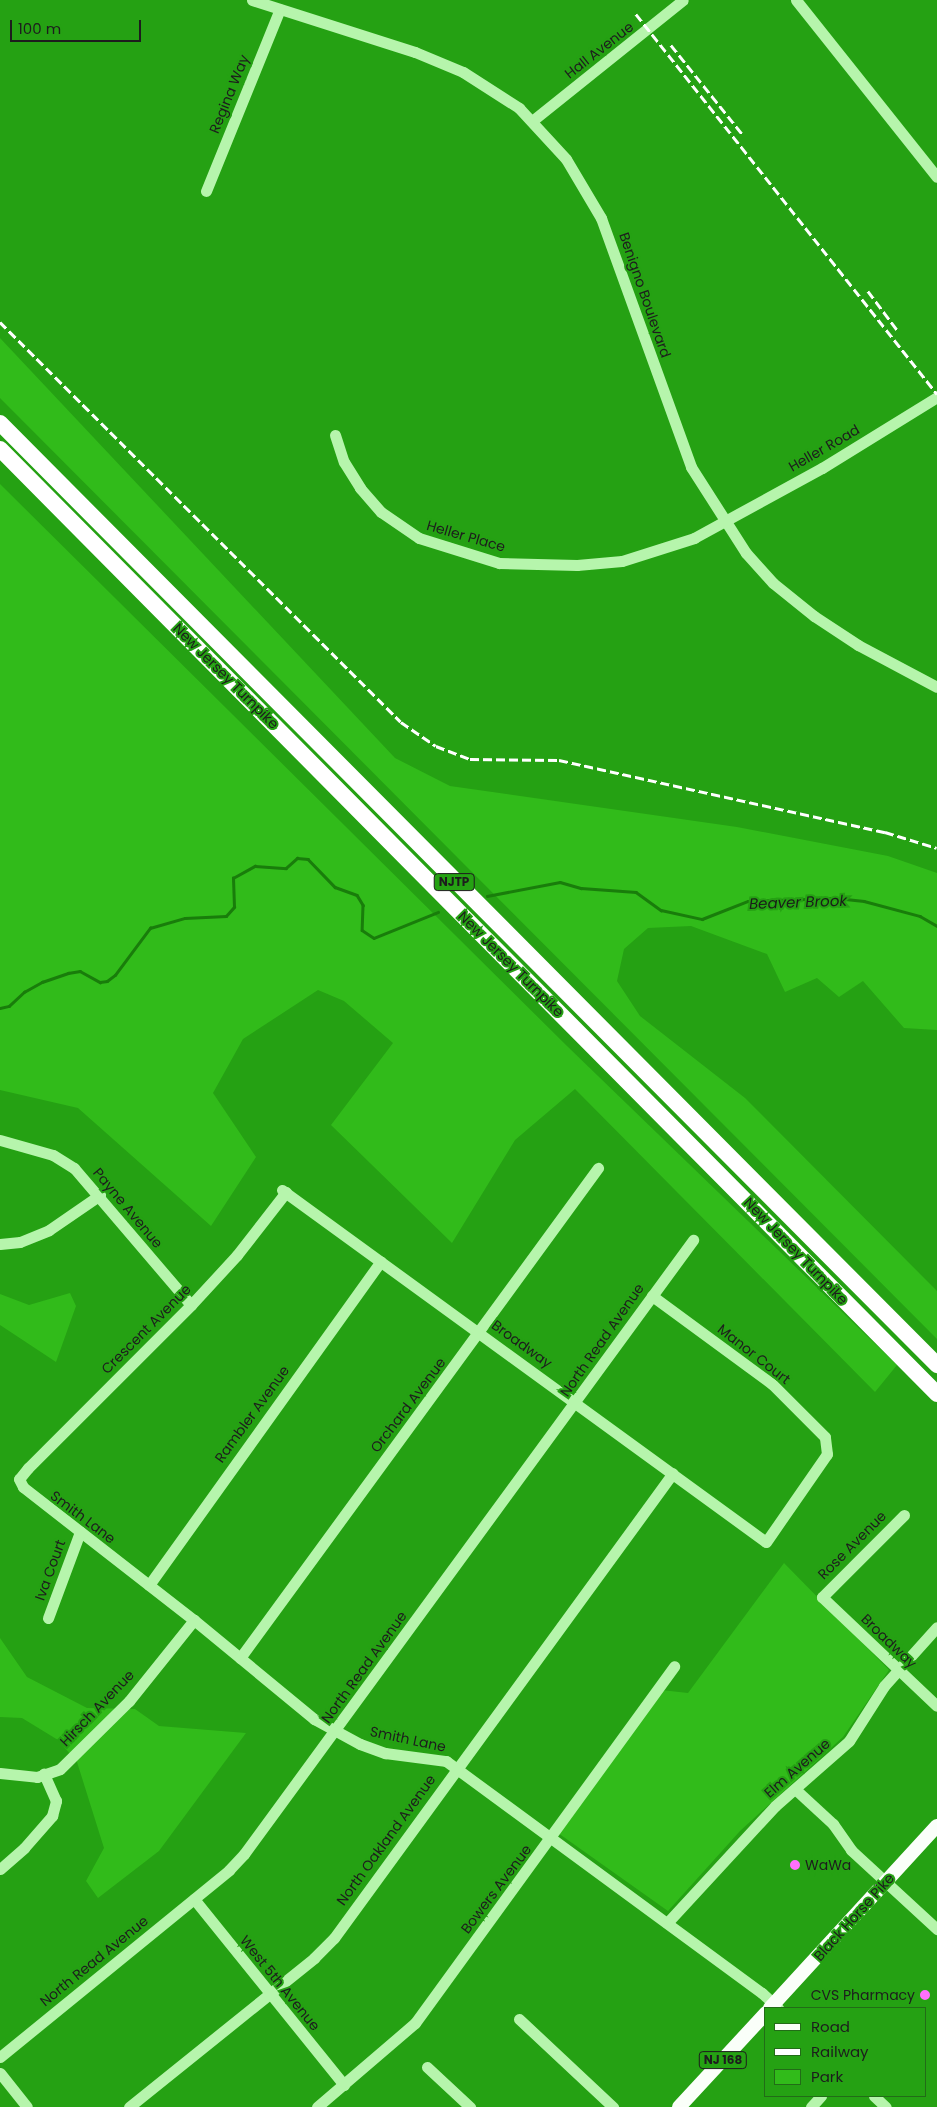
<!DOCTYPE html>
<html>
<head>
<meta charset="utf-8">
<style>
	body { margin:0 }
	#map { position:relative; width:937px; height:2107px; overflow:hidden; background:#25a113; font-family:Poppins,sans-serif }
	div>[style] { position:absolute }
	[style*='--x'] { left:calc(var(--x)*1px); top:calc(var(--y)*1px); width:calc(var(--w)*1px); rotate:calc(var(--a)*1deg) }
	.green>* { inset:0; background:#31bb1a }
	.stream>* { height:2.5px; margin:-1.25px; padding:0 1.25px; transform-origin:1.25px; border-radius:1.25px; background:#197d0b }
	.minor>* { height:11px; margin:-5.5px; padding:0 5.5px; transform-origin:5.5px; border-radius:5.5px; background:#b6f5ac }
	.major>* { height:14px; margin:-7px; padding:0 7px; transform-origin:7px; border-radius:7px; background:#fafff9 }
	.highway>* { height:16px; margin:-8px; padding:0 8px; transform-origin:8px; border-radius:8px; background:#fff }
	.rail>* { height:2.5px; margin-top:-1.25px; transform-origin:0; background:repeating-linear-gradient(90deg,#fff 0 9px,transparent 0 13px) }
	.dots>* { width:14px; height:14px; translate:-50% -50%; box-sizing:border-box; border:2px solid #25a113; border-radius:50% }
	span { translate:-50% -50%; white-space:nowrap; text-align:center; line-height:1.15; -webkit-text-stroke:4px #25a113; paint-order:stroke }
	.shield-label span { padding:1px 4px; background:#25a113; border:1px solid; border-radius:4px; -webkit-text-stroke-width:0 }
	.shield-label { font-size:12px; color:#1d1d1d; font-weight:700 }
	.street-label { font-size:14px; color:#1d1d1d }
	.poi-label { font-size:14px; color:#1d1d1d }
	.left { translate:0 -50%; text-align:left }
	.right { translate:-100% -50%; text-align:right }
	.water-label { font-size:15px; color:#1a1d19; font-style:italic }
	.legend { position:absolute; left:764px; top:2007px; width:162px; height:90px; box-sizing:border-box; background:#25a113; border:1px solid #226c17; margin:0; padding:6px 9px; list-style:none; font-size:15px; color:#1d1d1d }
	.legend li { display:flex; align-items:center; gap:10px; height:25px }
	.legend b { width:25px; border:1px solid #226c17 }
	.scale { position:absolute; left:10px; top:20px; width:131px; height:22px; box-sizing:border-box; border:2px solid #1d1d1d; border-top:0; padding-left:6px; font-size:15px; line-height:18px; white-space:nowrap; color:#1d1d1d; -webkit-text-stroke:4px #25a113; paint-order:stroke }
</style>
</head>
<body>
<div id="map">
	<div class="green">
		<div style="clip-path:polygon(0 338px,395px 758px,450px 786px,737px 827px,888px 856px,937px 873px,937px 1030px,904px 1028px,863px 981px,839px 997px,817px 978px,785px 992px,767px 954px,691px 926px,648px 928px,624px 949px,617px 981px,640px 1016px,745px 1098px,937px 1291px,937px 1339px,0 398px)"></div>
		<div style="clip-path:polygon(0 484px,567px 1046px,897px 1365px,875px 1392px,575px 1089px,515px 1140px,452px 1243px,331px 1125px,393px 1043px,344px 1001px,318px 990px,243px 1039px,213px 1093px,256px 1157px,211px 1226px,78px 1108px,0 1090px)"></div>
		<div style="clip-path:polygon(70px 1293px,76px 1306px,56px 1362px,0 1325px,0 1294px,29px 1305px)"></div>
		<div style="clip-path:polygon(784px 1563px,889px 1670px,843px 1737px,740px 1831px,668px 1911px,558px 1833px,661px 1690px,688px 1693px)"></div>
		<div style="clip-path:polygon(0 1638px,27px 1677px,87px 1708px,135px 1709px,159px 1726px,246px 1733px,159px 1851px,98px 1898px,86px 1881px,104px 1848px,77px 1762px,58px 1740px,22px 1718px,0 1717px)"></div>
	</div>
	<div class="stream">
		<div style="--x:487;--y:896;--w:74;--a:-10.9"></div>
		<div style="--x:560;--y:882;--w:22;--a:16"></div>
		<div style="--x:581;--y:888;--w:55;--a:4.2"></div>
		<div style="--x:636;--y:892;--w:31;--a:36"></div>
		<div style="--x:661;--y:910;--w:42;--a:12.4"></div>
		<div style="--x:702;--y:919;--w:49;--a:-21.4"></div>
		<div style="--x:748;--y:901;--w:88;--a:-2"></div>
		<div style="--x:836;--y:898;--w:28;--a:6"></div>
		<div style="--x:864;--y:901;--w:58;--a:15"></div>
		<div style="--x:920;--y:916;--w:20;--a:30"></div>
		<div style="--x:0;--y:1008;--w:9;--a:-13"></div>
		<div style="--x:9;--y:1006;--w:21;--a:-43"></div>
		<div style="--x:24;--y:992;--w:21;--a:-29"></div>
		<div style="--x:42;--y:982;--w:28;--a:-19"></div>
		<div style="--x:68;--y:973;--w:12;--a:-9"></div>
		<div style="--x:80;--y:971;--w:23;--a:29"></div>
		<div style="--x:100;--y:982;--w:7;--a:-8"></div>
		<div style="--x:107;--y:981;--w:10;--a:-37"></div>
		<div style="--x:115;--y:975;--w:59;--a:-53.3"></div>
		<div style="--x:150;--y:928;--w:36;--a:-16"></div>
		<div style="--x:185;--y:918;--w:41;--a:-2.8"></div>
		<div style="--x:226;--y:916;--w:12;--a:-48"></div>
		<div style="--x:234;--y:907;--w:29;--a:-92"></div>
		<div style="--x:233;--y:878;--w:25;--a:-29"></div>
		<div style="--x:255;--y:866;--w:31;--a:4"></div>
		<div style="--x:286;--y:868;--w:15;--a:-42"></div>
		<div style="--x:297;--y:858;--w:11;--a:5"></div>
		<div style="--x:308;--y:859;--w:39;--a:46"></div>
		<div style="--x:335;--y:887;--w:23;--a:20"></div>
		<div style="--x:357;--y:895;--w:12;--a:59"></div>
		<div style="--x:363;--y:905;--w:25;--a:92"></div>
		<div style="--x:362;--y:930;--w:14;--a:34"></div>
		<div style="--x:374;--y:938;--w:69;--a:-22.1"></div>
	</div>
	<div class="minor">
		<div style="--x:252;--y:0;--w:171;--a:17.7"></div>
		<div style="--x:415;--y:52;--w:52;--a:22.6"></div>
		<div style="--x:463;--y:72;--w:67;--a:32.7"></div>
		<div style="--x:519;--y:108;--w:69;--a:47.3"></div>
		<div style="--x:566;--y:159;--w:69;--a:59.3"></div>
		<div style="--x:601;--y:218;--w:265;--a:70.1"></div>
		<div style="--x:691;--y:467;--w:102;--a:57.4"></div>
		<div style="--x:746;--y:553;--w:40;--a:48"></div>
		<div style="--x:773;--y:583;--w:53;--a:38.8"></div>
		<div style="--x:814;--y:616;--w:53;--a:33.4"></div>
		<div style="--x:858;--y:645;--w:89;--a:28"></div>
		<div style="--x:796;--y:0;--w:226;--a:51.5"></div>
		<div style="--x:532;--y:121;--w:193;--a:-38.7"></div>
		<div style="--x:206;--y:191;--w:196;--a:-67.9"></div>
		<div style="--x:335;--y:435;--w:28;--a:72"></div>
		<div style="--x:344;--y:462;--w:31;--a:58"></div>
		<div style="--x:360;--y:488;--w:32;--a:49"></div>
		<div style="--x:381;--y:512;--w:46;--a:34.4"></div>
		<div style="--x:419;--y:538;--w:84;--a:17.4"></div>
		<div style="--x:499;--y:563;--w:78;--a:1.5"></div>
		<div style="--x:577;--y:565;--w:45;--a:-5.1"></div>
		<div style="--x:622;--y:561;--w:76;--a:-17.7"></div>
		<div style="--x:694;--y:538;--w:146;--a:-28.7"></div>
		<div style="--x:822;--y:468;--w:135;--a:-31.7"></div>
		<div style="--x:0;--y:1140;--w:55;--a:15.8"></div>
		<div style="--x:53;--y:1155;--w:25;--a:32"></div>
		<div style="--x:74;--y:1168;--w:180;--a:49.5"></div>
		<div style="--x:282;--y:1190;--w:598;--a:36.03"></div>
		<div style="--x:766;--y:1542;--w:107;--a:-55.3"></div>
		<div style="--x:827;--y:1454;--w:17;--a:-97"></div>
		<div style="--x:825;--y:1437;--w:75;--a:-135"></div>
		<div style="--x:772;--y:1384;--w:149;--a:-143.7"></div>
		<div style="--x:286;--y:1192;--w:80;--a:127.9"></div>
		<div style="--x:237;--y:1255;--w:68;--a:132.6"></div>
		<div style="--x:191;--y:1305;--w:231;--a:135"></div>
		<div style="--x:28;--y:1468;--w:14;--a:129"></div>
		<div style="--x:19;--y:1479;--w:9;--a:63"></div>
		<div style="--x:23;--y:1487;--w:217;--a:37.9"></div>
		<div style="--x:194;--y:1620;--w:156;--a:39.5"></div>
		<div style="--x:314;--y:1719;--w:52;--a:28.5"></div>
		<div style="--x:360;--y:1744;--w:27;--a:20"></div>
		<div style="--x:385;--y:1753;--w:62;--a:7.5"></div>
		<div style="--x:446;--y:1761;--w:392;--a:36.3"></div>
		<div style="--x:762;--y:1993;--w:22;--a:43"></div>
		<div style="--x:0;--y:1244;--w:20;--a:-6"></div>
		<div style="--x:20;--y:1242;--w:31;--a:-22"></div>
		<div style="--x:49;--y:1230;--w:62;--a:-34.5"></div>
		<div style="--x:904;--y:1515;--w:116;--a:135"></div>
		<div style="--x:822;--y:1597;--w:158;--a:43.5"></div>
		<div style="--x:149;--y:1585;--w:398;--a:-54.4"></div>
		<div style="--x:48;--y:1618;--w:92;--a:-69.6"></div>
		<div style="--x:240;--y:1658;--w:607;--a:-53.85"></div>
		<div style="--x:0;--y:1773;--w:37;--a:6"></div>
		<div style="--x:37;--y:1777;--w:24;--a:-19"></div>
		<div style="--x:60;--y:1769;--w:97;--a:-44.6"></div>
		<div style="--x:129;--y:1701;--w:104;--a:-51.3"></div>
		<div style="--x:795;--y:1789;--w:52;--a:42.6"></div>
		<div style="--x:833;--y:1824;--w:32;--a:55"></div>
		<div style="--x:851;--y:1850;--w:117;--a:42.6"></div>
		<div style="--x:0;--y:1869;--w:32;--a:-41"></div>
		<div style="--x:24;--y:1848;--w:43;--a:-48.8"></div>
		<div style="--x:52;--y:1816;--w:16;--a:-75"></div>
		<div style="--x:56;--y:1801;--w:30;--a:-114"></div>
		<div style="--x:194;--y:1899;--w:239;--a:51.1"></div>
		<div style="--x:667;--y:1923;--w:159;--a:-47.3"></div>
		<div style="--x:775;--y:1806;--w:98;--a:-41.3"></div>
		<div style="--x:849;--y:1741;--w:65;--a:-57.5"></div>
		<div style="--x:884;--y:1686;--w:79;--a:-48.1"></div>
		<div style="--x:519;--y:2019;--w:129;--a:43.1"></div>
		<div style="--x:0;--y:2057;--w:296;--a:-39.2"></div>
		<div style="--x:229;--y:1870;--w:22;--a:-47"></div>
		<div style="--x:244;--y:1854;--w:761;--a:-53.82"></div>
		<div style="--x:427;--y:2067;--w:59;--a:42.9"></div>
		<div style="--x:0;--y:2073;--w:43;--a:51.5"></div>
		<div style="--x:874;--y:2096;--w:16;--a:43"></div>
		<div style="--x:129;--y:2107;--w:238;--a:-38.8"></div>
		<div style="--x:314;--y:1958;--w:28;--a:-45"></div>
		<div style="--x:334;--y:1938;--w:575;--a:-53.91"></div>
		<div style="--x:317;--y:2107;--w:129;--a:-40.6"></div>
		<div style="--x:415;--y:2023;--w:441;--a:-54"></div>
		<div style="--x:811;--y:2107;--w:15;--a:-48"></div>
	</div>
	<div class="major">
		<div style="--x:770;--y:2008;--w:247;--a:-47.5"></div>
		<div style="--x:679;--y:2107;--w:128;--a:-47.2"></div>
	</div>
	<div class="highway">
		<div style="--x:0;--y:423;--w:1329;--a:45.15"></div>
		<div style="--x:0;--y:449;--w:1331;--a:45.24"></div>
	</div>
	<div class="rail">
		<div style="--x:636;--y:14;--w:485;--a:51.6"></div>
		<div style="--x:671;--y:45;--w:115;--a:51.3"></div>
		<div style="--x:868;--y:291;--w:50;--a:53.1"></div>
		<div style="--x:0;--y:322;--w:566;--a:44.93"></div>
		<div style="--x:401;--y:722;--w:42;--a:34.4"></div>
		<div style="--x:436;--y:746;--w:36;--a:21"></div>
		<div style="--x:470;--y:759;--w:89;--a:0.6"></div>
		<div style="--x:559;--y:760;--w:334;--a:12.5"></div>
		<div style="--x:885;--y:832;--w:54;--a:17.1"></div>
	</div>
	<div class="dots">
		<div style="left:795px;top:1865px;background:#ff6ffc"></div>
		<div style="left:925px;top:1995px;background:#ff6ffc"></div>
	</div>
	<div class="shield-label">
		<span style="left:454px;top:882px">NJTP</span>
		<span style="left:723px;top:2060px">NJ 168</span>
	</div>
	<div class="street-label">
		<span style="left:599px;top:50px;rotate:-38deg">Hall Avenue</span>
		<span style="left:229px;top:94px;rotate:-68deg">Regina Way</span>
		<span style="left:645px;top:295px;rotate:71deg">Benigno Boulevard</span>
		<span style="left:824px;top:448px;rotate:-30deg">Heller Road</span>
		<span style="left:466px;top:536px;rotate:16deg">Heller Place</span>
		<span style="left:226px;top:676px;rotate:45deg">New Jersey Turnpike</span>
		<span style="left:511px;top:964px;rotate:45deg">New Jersey Turnpike</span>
		<span style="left:128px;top:1208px;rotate:50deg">Payne Avenue</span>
		<span style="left:796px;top:1251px;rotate:46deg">New Jersey Turnpike</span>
		<span style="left:146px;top:1329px;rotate:-45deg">Crescent Avenue</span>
		<span style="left:602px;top:1340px;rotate:-55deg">North Read Avenue</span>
		<span style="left:522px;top:1344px;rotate:36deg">Broadway</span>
		<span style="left:754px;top:1354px;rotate:38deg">Manor Court</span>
		<span style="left:408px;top:1405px;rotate:-53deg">Orchard Avenue</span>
		<span style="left:252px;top:1414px;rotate:-54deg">Rambler Avenue</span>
		<span style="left:83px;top:1517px;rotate:37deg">Smith Lane</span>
		<span style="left:852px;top:1545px;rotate:-45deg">Rose Avenue</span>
		<span style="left:50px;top:1570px;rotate:-70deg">Iva Court</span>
		<span style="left:889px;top:1641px;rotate:44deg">Broadway</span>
		<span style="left:364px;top:1667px;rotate:-54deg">North Read Avenue</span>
		<span style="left:97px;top:1708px;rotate:-46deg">Hirsch Avenue</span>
		<span style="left:408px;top:1739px;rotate:12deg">Smith Lane</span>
		<span style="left:797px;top:1768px;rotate:-41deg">Elm Avenue</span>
		<span style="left:386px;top:1840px;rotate:-54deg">North Oakland Avenue</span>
		<span style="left:496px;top:1889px;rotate:-53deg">Bowers Avenue</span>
		<span style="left:854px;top:1917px;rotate:-48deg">Black Horse Pike</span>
		<span style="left:94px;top:1961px;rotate:-39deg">North Read Avenue</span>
		<span style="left:280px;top:1983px;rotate:51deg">West 5th Avenue</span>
	</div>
	<div class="poi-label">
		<span class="left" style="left:805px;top:1865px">WaWa</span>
		<span class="right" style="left:915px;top:1995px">CVS Pharmacy</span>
	</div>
	<div class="water-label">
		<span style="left:798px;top:902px;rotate:-2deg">Beaver Brook</span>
	</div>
	<ul class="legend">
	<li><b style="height:6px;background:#fafff9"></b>Road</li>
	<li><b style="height:6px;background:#fff"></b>Railway</li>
	<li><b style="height:14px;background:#31bb1a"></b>Park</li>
	</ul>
	<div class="scale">100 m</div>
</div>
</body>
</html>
